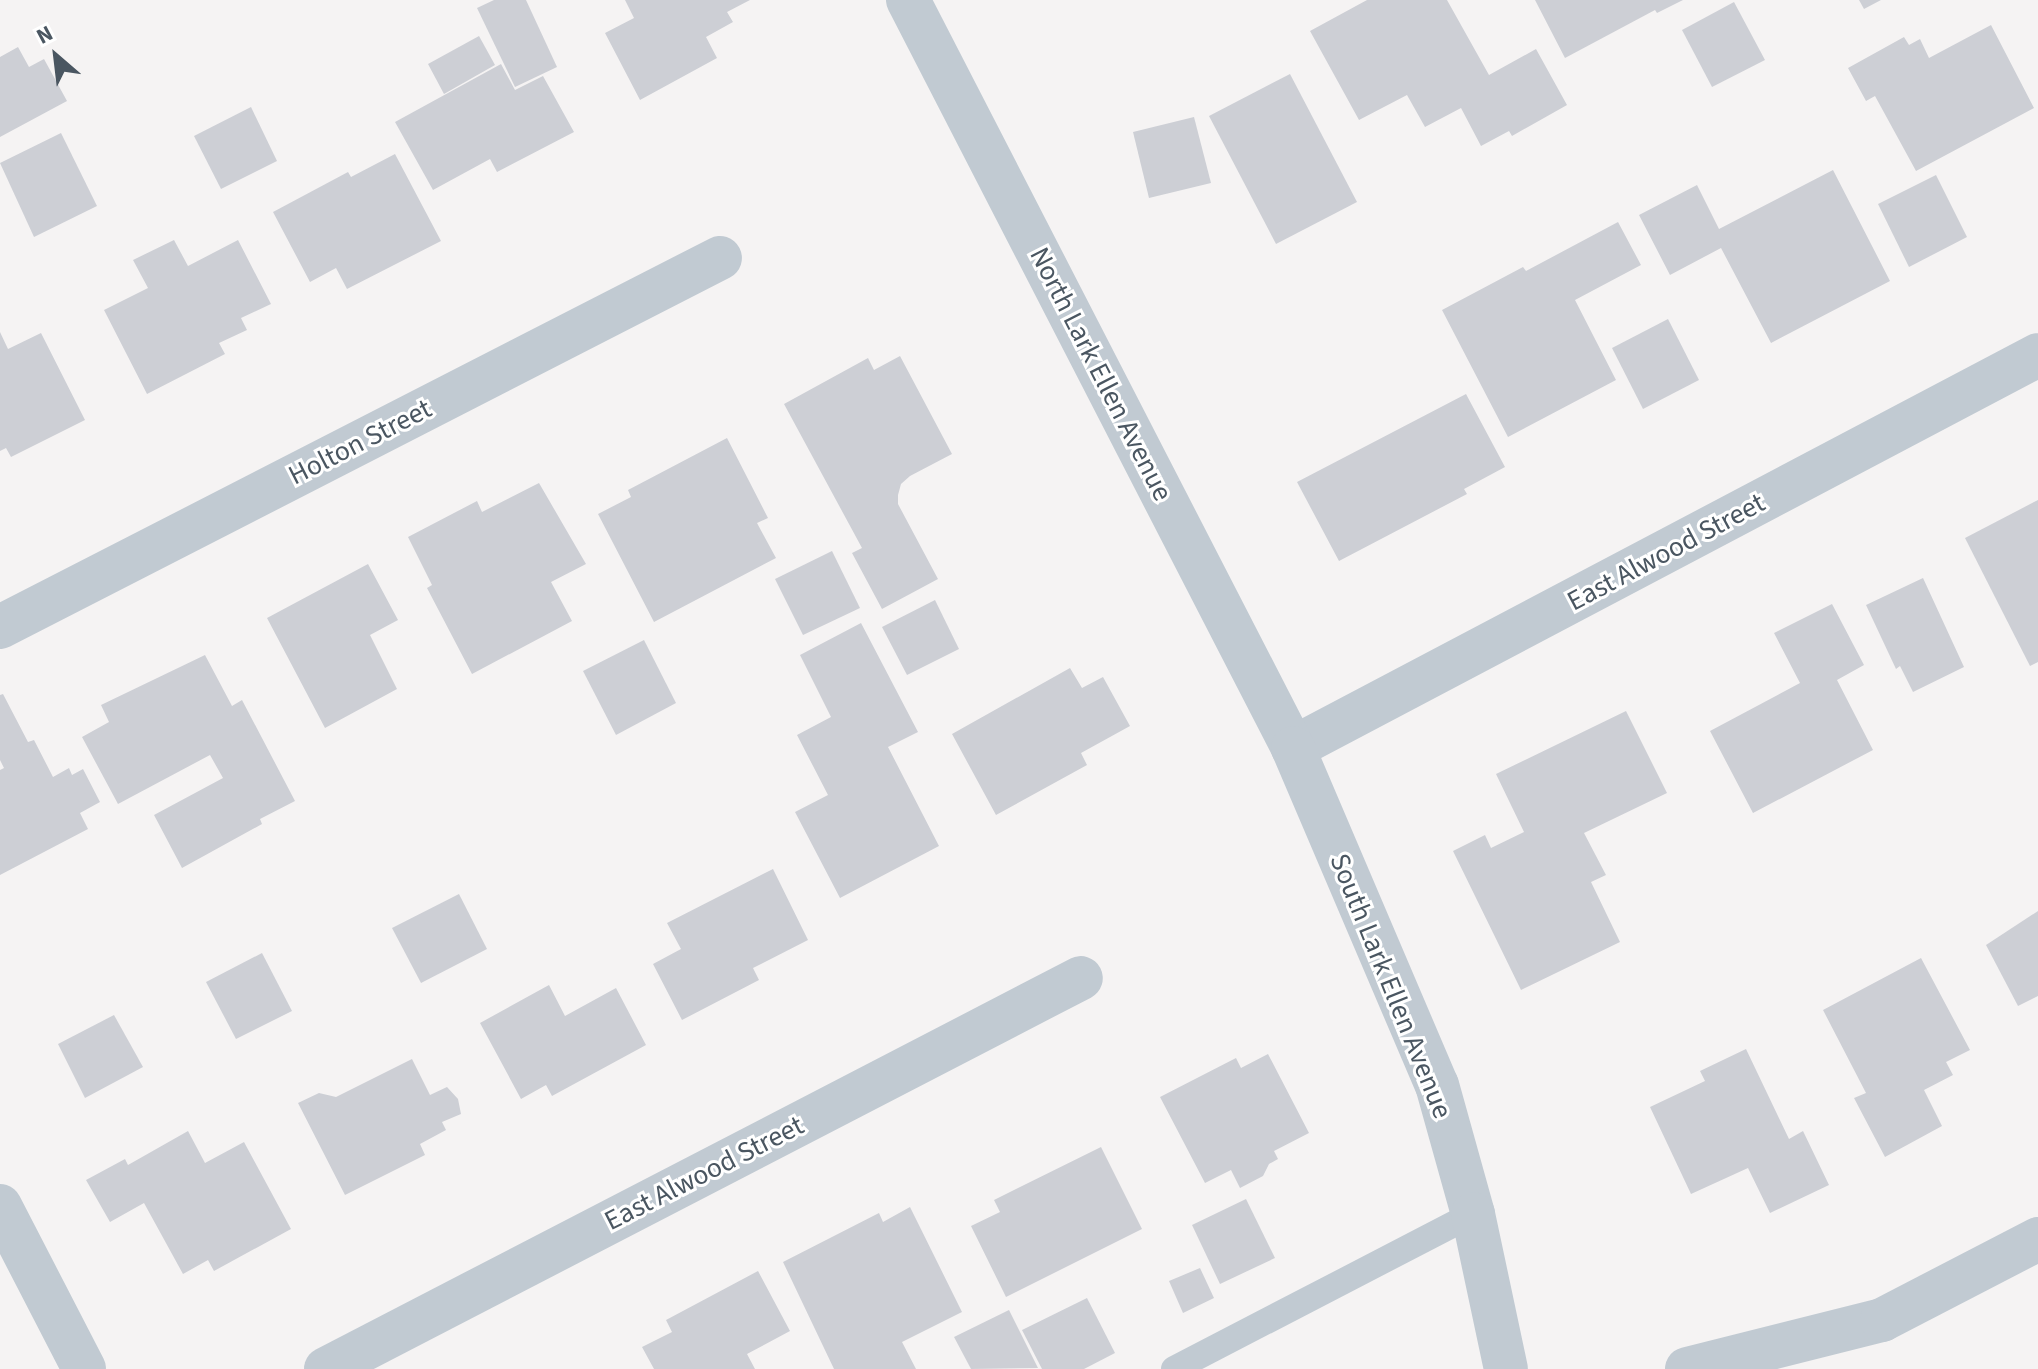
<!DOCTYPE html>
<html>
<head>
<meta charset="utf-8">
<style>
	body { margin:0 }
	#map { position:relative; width:2038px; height:1369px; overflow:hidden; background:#f5f3f3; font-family:"Source Sans 3",sans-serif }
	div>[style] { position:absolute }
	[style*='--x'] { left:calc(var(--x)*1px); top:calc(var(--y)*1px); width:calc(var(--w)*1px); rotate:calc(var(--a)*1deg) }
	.building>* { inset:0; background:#cdcfd5 }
	.service>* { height:26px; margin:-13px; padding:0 13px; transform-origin:13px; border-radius:13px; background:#c1cad2 }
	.minor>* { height:44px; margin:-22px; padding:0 22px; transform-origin:22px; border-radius:22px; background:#c1cad2 }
	.tertiary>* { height:44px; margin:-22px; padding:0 22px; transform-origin:22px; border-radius:22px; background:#c1cad2 }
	span { translate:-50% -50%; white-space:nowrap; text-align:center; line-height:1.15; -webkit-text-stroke:6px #fff; paint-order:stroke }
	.street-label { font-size:28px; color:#4a5661 }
	.north { position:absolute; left:16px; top:16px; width:80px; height:80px; -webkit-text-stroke:6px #fff; paint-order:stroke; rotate:332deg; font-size:22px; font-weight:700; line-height:32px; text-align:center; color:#4a5661 }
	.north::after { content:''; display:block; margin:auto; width:28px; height:36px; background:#4a5661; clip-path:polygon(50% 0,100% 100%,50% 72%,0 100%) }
</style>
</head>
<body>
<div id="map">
	<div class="building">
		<div style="clip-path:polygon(494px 0,526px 0,557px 67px,515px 87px,477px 8px)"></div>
		<div style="clip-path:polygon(625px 0,750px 0,727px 12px,733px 22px,706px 37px,717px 58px,640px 100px,605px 33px,634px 18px)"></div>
		<div style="clip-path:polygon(1367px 0,1447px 0,1489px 75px,1536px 49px,1567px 105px,1512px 136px,1509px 131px,1481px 146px,1461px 108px,1425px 127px,1407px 95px,1359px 120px,1310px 31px)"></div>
		<div style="clip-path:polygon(1535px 0,1683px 0,1657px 13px,1655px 10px,1565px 58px)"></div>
		<div style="clip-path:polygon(1859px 0,1881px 0,1864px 9px)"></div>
		<div style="clip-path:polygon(1734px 2px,1765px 60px,1712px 87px,1682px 30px)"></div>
		<div style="clip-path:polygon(1991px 25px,2034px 108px,1916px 171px,1875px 96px,1866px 101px,1848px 68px,1904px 37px,1909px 45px,1920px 39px,1929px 58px)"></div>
		<div style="clip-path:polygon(479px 36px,495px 65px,444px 94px,428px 64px)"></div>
		<div style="clip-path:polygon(18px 47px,29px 67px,44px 59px,67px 101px,0 137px,0 57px)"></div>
		<div style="clip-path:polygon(501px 64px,515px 90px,543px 76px,574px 132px,497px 172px,490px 159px,433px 190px,395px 122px)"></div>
		<div style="clip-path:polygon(1290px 74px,1357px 202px,1276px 244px,1209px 116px)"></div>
		<div style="clip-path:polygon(251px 107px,277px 161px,221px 189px,194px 136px)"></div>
		<div style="clip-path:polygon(1194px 117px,1211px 183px,1149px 198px,1133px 132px)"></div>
		<div style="clip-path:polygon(61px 133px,97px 206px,34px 237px,0 163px)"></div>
		<div style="clip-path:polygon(395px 154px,441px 241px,347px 289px,336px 268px,310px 282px,273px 212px,348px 172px,351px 177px)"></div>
		<div style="clip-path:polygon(1833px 170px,1890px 281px,1771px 343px,1721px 248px,1670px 275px,1639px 215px,1697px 185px,1719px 229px)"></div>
		<div style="clip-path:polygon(1936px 175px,1967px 237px,1909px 267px,1878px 204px)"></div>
		<div style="clip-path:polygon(1618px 222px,1641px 265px,1575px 300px,1616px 380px,1508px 437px,1442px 310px,1523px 267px,1526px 271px)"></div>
		<div style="clip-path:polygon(174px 240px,188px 266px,238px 240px,271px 304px,241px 318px,247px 330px,219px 343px,225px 354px,147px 394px,104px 310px,148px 288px,133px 260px)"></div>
		<div style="clip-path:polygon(1668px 319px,1699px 380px,1643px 409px,1612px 348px)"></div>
		<div style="clip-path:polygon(0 332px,8px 349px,41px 333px,85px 420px,11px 457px,6px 448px,0 451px)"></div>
		<div style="clip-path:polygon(900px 356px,952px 454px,910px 476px,901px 484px,898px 495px,898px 504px,938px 579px,882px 609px,852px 553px,862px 548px,784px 404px,868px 358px,874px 370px)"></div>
		<div style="clip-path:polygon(1466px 394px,1505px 467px,1464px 489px,1467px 494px,1339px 561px,1297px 482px)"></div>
		<div style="clip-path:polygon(727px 438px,768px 518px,757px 523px,776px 558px,654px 622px,598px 514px,631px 497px,628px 490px)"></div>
		<div style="clip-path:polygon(539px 483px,586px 564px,551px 582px,572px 621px,472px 674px,427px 588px,432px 585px,408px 537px,477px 501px,482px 512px)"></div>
		<div style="clip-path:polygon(2038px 500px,2038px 662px,2030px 666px,1965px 538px)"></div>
		<div style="clip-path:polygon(832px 551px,860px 608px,803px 635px,775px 579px)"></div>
		<div style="clip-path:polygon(368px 564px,398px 620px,370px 635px,397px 689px,325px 728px,267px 618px)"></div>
		<div style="clip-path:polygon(1923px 578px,1964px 667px,1913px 692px,1900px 666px,1896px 669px,1866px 605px)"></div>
		<div style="clip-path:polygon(935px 600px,959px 649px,907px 675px,882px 627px)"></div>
		<div style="clip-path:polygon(1832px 604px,1864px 665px,1837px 680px,1873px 750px,1753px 813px,1710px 731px,1800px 683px,1774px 633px)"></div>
		<div style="clip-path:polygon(861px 623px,918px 732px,888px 747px,939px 846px,840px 898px,795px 812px,828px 795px,797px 735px,831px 717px,800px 655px)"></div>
		<div style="clip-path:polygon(644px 640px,676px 703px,616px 735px,583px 671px)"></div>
		<div style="clip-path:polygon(205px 655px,232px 706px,242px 700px,295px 801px,260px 819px,262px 824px,182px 868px,154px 815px,223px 778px,210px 755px,118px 804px,82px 737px,109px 722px,101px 705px)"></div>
		<div style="clip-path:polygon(1070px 668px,1082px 688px,1103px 677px,1130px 726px,1081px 753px,1087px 765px,996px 815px,952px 734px)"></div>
		<div style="clip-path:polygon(3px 694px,28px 742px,34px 740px,53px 777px,69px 768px,72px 775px,83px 769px,100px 802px,80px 813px,88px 829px,0 875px,0 770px,4px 768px,0 760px,0 695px)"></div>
		<div style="clip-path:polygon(1626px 711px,1667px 793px,1584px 833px,1606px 875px,1591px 882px,1620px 942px,1521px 990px,1453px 851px,1485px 835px,1491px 848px,1524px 832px,1496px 774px)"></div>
		<div style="clip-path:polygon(773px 869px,808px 940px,753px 968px,759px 980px,682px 1020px,653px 964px,681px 949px,667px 923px)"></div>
		<div style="clip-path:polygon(459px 894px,487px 949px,421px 983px,392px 928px)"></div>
		<div style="clip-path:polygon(2038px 911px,2038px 996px,2018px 1006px,1986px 945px)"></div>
		<div style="clip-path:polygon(262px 953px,292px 1011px,236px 1039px,206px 982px)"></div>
		<div style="clip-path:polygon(1921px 958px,1970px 1050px,1946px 1062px,1953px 1075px,1924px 1090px,1942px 1126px,1885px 1157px,1854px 1098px,1866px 1093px,1823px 1010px)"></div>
		<div style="clip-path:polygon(549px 985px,565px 1016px,616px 988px,646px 1045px,552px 1096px,546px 1085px,521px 1099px,480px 1023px)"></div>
		<div style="clip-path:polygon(114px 1015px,143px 1067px,85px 1098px,58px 1044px)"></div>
		<div style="clip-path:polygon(1746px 1049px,1789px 1139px,1803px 1131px,1829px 1185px,1770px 1213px,1748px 1168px,1691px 1194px,1650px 1107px,1705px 1081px,1700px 1071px)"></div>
		<div style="clip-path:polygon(1268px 1054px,1309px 1133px,1274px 1151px,1278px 1159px,1269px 1164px,1263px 1176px,1240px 1188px,1231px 1170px,1205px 1183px,1160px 1097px,1236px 1058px,1241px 1068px)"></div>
		<div style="clip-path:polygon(412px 1059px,430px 1095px,447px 1087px,458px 1099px,461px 1114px,442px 1122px,446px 1130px,420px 1144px,425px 1155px,345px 1195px,298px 1103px,319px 1093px,336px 1097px)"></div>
		<div style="clip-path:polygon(188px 1131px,205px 1163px,244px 1142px,291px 1229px,214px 1271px,208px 1260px,183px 1274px,144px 1203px,110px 1222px,86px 1180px,125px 1159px,128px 1165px)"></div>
		<div style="clip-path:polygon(1101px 1147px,1142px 1229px,1006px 1297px,971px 1226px,1000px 1212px,994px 1200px)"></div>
		<div style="clip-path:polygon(1246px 1199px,1275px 1258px,1220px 1284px,1192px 1225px)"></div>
		<div style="clip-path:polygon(910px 1207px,962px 1312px,902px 1342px,916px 1369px,834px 1369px,783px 1262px,879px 1213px,883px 1222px)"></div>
		<div style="clip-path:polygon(1200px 1268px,1214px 1298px,1183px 1313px,1169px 1281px)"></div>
		<div style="clip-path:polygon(758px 1271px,790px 1331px,747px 1354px,755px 1369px,654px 1369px,642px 1347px,672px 1332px,666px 1320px)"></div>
		<div style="clip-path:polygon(1087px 1298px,1115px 1353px,1084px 1369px,1042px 1369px,1022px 1330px)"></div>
		<div style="clip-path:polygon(1009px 1310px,1038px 1368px,971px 1369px,954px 1337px)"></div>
	</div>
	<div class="service">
		<div style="--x:1174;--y:1369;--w:337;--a:-27.4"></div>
	</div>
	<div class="minor">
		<div style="--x:0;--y:627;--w:809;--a:-27.14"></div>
		<div style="--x:1293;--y:748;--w:842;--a:-27.81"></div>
		<div style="--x:0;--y:1206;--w:183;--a:62.7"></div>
		<div style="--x:326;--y:1369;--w:850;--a:-27.38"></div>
		<div style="--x:1687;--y:1369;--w:201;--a:-14.1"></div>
		<div style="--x:1882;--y:1320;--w:176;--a:-27.4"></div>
	</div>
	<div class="tertiary">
		<div style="--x:908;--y:0;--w:841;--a:62.76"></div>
		<div style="--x:1293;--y:748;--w:366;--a:66.9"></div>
		<div style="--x:1437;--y:1085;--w:134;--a:74.4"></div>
		<div style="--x:1473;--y:1214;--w:158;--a:78"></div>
	</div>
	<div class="street-label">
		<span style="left:1101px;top:374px;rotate:63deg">North Lark Ellen Avenue</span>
		<span style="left:360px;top:442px;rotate:-27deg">Holton Street</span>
		<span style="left:1666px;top:552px;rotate:-28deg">East Alwood Street</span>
		<span style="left:1391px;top:986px;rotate:68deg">South Lark Ellen Avenue</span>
		<span style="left:704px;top:1173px;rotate:-27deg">East Alwood Street</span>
	</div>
	<div class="north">N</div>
</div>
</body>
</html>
